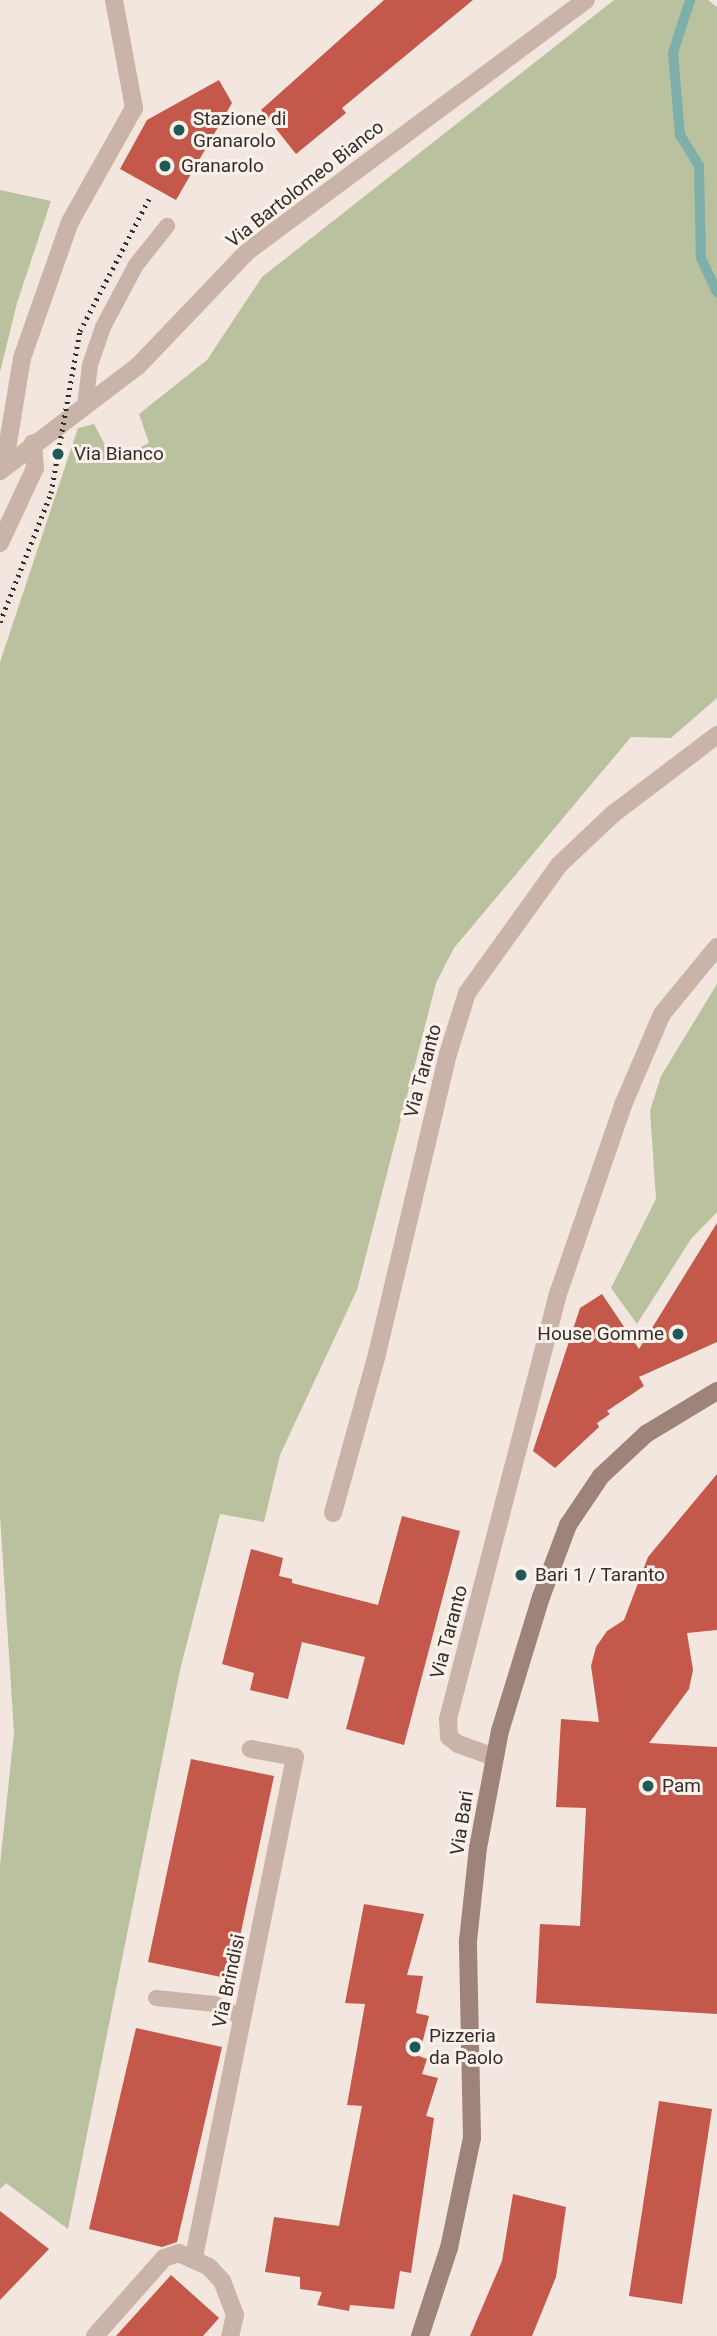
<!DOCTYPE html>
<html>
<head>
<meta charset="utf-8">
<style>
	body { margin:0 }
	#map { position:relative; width:717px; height:2336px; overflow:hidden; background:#f2e6de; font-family:Roboto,sans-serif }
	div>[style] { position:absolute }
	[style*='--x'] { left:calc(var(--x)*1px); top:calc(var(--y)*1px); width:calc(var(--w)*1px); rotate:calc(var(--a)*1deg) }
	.green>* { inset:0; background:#bac19e }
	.stream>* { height:10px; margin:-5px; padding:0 5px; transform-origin:5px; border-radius:5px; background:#7eafaa }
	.building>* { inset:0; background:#c3584b }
	.lane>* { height:16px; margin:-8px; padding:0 8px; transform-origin:8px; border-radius:8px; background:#cab4aa }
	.street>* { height:18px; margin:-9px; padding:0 9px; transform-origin:9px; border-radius:9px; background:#cab4aa }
	.secondary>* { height:18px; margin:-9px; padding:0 9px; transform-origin:9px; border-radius:9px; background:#9e837b }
	.rail>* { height:5px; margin-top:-2.5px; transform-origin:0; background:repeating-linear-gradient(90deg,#382c2a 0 2px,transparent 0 7px) }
	.dots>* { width:19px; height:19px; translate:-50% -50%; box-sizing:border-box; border:4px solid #faf1eb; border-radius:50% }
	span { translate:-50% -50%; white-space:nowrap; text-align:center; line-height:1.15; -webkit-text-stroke:6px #faf1eb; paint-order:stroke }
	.poi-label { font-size:19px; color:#382c2a }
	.left { translate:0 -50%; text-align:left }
	.right { translate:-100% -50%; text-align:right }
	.street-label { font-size:19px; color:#382c2a }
</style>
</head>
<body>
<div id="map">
	<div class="green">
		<div style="clip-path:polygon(614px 0,708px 0,717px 7px,717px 698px,671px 738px,631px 737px,454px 948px,436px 983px,357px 1290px,280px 1455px,264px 1522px,220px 1514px,180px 1670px,68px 2229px,6px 2183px,0 2189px,0 1865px,14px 1733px,0 1515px,0 662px,78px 428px,94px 424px,113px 460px,149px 443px,139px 414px,207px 360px,262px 277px)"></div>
		<div style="clip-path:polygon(0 190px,51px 201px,17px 303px,0 372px)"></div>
		<div style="clip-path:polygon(717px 984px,717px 1212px,691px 1239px,637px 1324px,611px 1288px,656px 1199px,650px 1111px,661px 1076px)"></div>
	</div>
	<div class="stream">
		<div style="--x:690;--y:0;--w:56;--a:107.8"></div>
		<div style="--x:673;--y:53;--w:82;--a:85.1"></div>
		<div style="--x:680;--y:135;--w:36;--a:58"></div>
		<div style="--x:699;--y:166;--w:92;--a:88.8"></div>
		<div style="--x:701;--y:258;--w:38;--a:65"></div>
	</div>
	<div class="building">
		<div style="clip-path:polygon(384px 0,473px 0,342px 108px,346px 113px,296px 154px,261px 110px)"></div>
		<div style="clip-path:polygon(219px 80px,232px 103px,176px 200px,120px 169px,147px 120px)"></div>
		<div style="clip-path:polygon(717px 1223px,717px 1342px,639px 1377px,644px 1386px,607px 1411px,610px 1414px,597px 1423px,599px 1427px,555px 1468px,533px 1451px,580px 1308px,602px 1294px,639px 1349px)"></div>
		<div style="clip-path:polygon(717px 1474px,717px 1630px,687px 1633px,693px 1670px,689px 1689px,649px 1743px,717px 1747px,717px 2014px,536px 2003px,540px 1924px,580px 1926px,586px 1808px,556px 1807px,561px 1719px,599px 1722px,591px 1666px,596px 1647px,607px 1631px,624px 1620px,648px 1557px)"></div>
		<div style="clip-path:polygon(402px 1516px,460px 1531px,404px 1745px,346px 1729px,365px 1657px,302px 1642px,288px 1699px,250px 1690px,254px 1673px,222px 1664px,251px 1549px,283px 1558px,279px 1576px,292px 1579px,292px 1583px,378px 1605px)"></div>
		<div style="clip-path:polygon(191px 1759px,274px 1776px,231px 1979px,148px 1962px)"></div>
		<div style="clip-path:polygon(364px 1904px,424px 1914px,407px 1975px,423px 1976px,416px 2013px,429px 2016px,419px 2056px,427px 2059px,422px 2074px,438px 2078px,426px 2116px,434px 2118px,411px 2273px,400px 2271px,394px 2309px,350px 2305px,349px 2311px,317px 2305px,322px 2292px,300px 2289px,300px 2277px,265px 2272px,274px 2217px,339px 2226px,362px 2106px,347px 2105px,365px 2004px,345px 2003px)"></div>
		<div style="clip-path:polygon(136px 2028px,222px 2047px,177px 2242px,162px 2247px,89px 2229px)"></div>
		<div style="clip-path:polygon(659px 2101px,712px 2109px,682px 2304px,629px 2296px)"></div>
		<div style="clip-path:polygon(513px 2194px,566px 2207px,556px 2277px,532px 2336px,470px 2336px,502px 2261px)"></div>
		<div style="clip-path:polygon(0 2211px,49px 2249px,0 2300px)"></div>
		<div style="clip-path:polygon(171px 2275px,219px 2318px,203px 2336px,116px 2336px)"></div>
	</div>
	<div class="lane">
		<div style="--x:85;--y:406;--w:41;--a:-83"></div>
		<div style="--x:90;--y:365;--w:40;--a:-71.1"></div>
		<div style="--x:103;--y:327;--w:70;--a:-62"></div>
		<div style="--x:136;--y:265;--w:50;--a:-51.5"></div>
		<div style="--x:156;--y:1998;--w:59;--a:5.8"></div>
		<div style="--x:215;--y:2004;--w:30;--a:27"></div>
	</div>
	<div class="street">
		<div style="--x:4;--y:467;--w:110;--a:-80.6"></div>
		<div style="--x:22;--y:358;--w:144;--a:-70.6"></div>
		<div style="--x:70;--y:222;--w:131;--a:-60.7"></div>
		<div style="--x:134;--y:108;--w:110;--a:-100.5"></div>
		<div style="--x:0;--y:471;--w:173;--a:-37.3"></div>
		<div style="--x:138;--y:366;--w:159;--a:-46.3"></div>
		<div style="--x:248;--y:251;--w:421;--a:-36.6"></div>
		<div style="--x:0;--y:543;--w:83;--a:-65"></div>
		<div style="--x:35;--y:468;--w:25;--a:-95"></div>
		<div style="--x:333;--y:1513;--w:165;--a:-74.5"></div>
		<div style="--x:377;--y:1354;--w:308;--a:-76.7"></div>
		<div style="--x:448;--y:1054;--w:64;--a:-72.7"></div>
		<div style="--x:467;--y:993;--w:158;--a:-54.3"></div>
		<div style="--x:559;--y:865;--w:74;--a:-43.4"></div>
		<div style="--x:613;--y:814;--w:131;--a:-37.2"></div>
		<div style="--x:494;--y:1757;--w:38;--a:-160"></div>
		<div style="--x:458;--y:1744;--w:11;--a:-142"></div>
		<div style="--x:449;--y:1737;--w:18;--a:-93"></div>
		<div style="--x:448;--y:1719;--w:439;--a:-75.5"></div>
		<div style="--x:558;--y:1294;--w:200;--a:-71"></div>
		<div style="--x:623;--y:1105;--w:99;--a:-66.8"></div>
		<div style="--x:662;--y:1014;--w:87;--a:-50.6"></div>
		<div style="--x:194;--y:2257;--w:510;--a:-78.58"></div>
		<div style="--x:295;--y:1757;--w:45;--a:-169.7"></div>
		<div style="--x:95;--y:2336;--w:104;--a:-48.5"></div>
		<div style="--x:164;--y:2258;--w:16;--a:-18"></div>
		<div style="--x:179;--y:2253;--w:33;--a:25"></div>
		<div style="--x:209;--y:2267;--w:19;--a:47"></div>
		<div style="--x:222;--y:2281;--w:36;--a:69"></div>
		<div style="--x:235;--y:2315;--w:22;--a:103"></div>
	</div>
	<div class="secondary">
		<div style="--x:420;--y:2336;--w:93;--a:-71.8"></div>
		<div style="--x:449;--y:2248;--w:112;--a:-78.2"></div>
		<div style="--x:472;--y:2138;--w:197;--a:-91.2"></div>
		<div style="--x:468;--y:1941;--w:94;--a:-83.9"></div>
		<div style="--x:478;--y:1848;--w:119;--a:-79.4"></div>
		<div style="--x:500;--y:1731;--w:140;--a:-73"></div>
		<div style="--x:541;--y:1597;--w:77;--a:-69.4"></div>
		<div style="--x:568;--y:1525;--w:59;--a:-56"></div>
		<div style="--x:601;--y:1476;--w:62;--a:-43"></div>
		<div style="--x:646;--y:1434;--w:83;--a:-31.2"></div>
	</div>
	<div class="rail">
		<div style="--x:0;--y:622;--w:139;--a:-68.4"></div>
		<div style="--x:51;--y:493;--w:165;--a:-79.9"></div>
		<div style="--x:80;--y:331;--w:149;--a:-62.4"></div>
	</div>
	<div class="dots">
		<div style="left:179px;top:130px;background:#205954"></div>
		<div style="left:165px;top:166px;background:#205954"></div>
		<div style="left:58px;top:454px;background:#205954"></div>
		<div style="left:678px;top:1334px;background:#205954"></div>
		<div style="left:521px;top:1575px;background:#205954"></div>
		<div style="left:648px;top:1786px;background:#205954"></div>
		<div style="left:415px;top:2047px;background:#205954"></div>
	</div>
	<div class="poi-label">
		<span class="left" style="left:193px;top:130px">Stazione di<br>Granarolo</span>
		<span class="left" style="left:181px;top:166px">Granarolo</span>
		<span class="left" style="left:74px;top:454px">Via Bianco</span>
		<span class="right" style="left:664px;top:1334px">House Gomme</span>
		<span class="left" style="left:535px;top:1575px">Bari 1 / Taranto</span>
		<span class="left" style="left:662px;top:1786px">Pam</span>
		<span class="left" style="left:429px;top:2047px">Pizzeria<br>da Paolo</span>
	</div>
	<div class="street-label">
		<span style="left:305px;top:184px;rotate:-38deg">Via Bartolomeo Bianco</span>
		<span style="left:423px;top:1071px;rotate:-75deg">Via Taranto</span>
		<span style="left:449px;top:1632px;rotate:-75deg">Via Taranto</span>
		<span style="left:462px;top:1823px;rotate:-81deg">Via Bari</span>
		<span style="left:229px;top:1981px;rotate:-78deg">Via Brindisi</span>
	</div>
</div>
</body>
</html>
